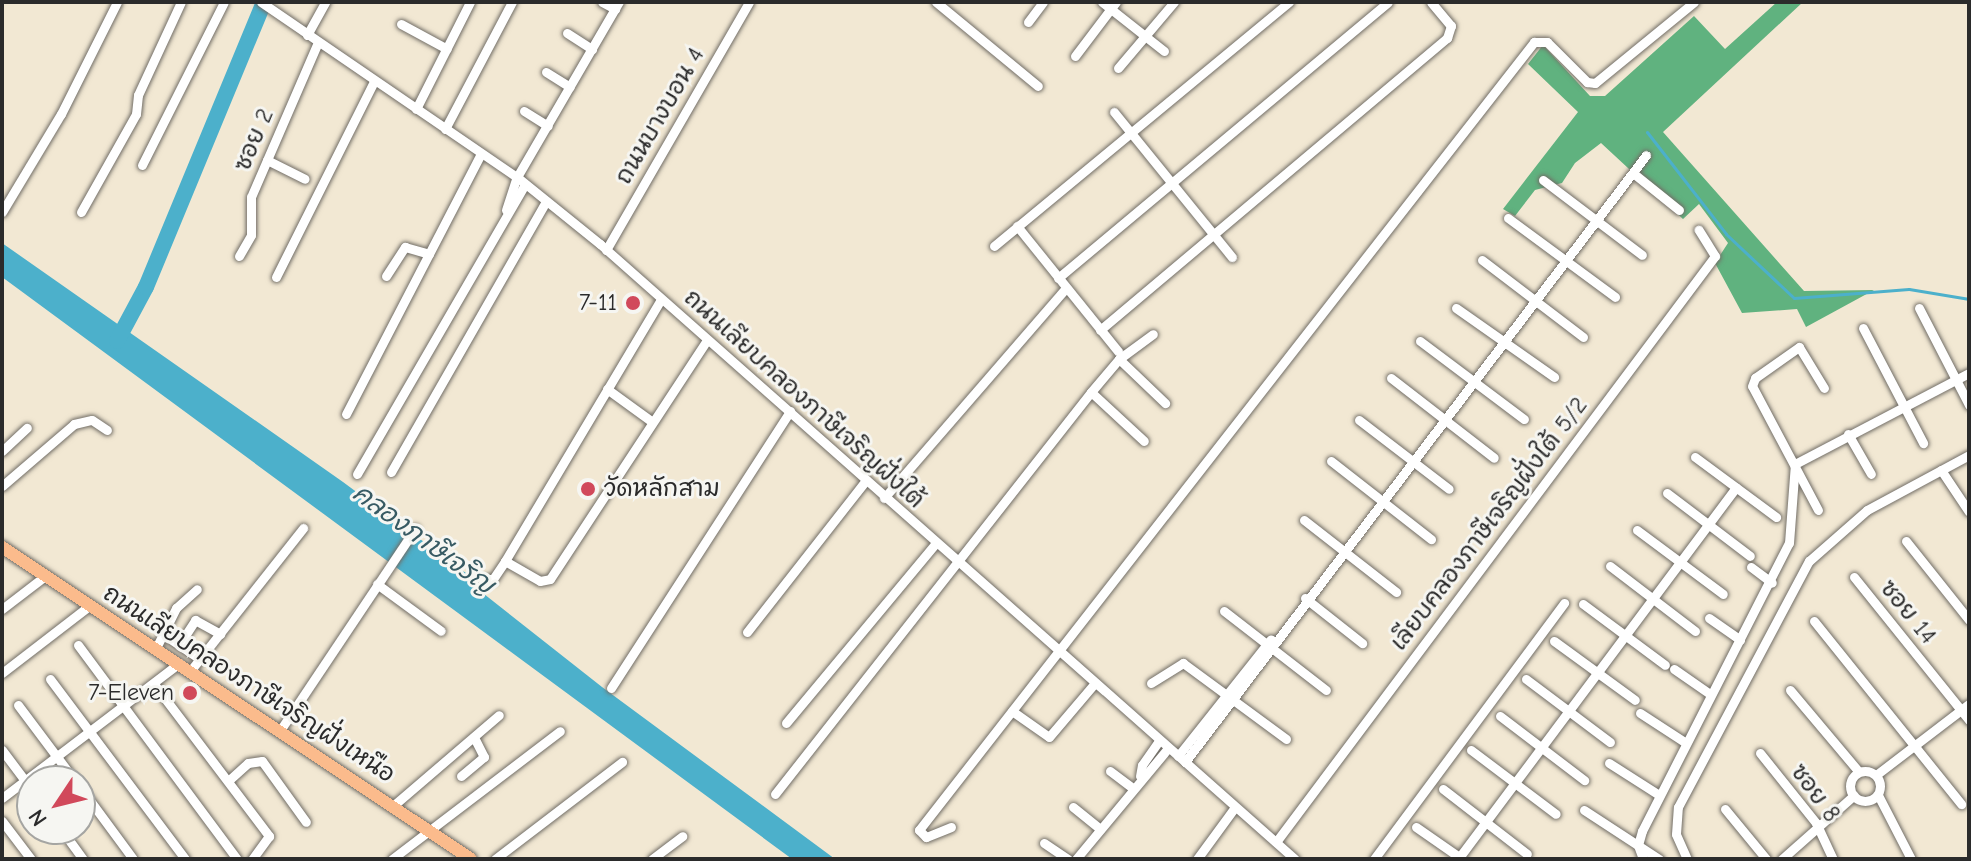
<!DOCTYPE html>
<html>
<head>
<meta charset="utf-8">
<style>
	body { margin:0 }
	#map { position:relative; width:1971px; height:861px; overflow:hidden; background:#f2e8d3; font-family:"Comic Neue","Playpen Sans Thai",sans-serif }
	div>[style] { position:absolute }
	[style*='--x'] { left:calc(var(--x)*1px); top:calc(var(--y)*1px); width:calc(var(--w)*1px); rotate:calc(var(--a)*1deg) }
	.forest>* { inset:0; background:#60b27f }
	.water>* { inset:0; background:#4cb0cb }
	.stream>* { height:3px; margin:-1.5px; padding:0 1.5px; transform-origin:1.5px; border-radius:1.5px; background:#4cb0cb }
	.river>* { height:16px; margin:-8px; padding:0 8px; transform-origin:8px; border-radius:8px; background:#4cb0cb }
	.roads { filter:drop-shadow(0 0 2px #716d66) drop-shadow(0 0 2px #716d66) }
	.minor>* { height:9px; margin:-4.5px; padding:0 4.5px; transform-origin:4.5px; border-radius:4.5px; background:#fff }
	.minor>.ring { margin:-4.5px; padding:0; box-sizing:content-box; background:none; border:9px solid #fff; border-radius:50% }
	.major>* { height:12px; margin:-6px; padding:0 6px; transform-origin:6px; border-radius:6px; background:#fbbb8c }
	.dots>* { width:22px; height:22px; translate:-50% -50%; box-sizing:border-box; border:4px solid #f6f6f2; border-radius:50% }
	span { translate:-50% -50%; white-space:nowrap; text-align:center; line-height:1.15; -webkit-text-stroke:6px #f6f6f2; paint-order:stroke }
	.street-label { font-size:24px; color:#2b2b2b }
	.poi-label { font-size:24px; color:#2b2b2b }
	.right { translate:-100% -50%; text-align:right }
	.left { translate:0 -50%; text-align:left }
	.water-label { font-size:26px; color:#375a63; font-style:italic }
	.frame { position:absolute; inset:0; border:4px solid #2b2b2b; pointer-events:none }
	.north { position:absolute; left:16px; top:765px; width:80px; height:80px; box-sizing:border-box; background:#f6f6f2; border:2px solid #a5a5a2; border-radius:50%; rotate:235deg; font-size:22px; font-weight:700; line-height:32px; text-align:center; color:#2b2b2b }
	.north::after { content:''; display:block; margin:auto; width:28px; height:36px; background:#d1495b; clip-path:polygon(50% 0,100% 100%,50% 72%,0 100%) }
</style>
</head>
<body>
<div id="map">
	<div class="forest">
		<div style="clip-path:polygon(1777px 2px,1803px 2px,1663px 132px,1804px 291px,1874px 290px,1806px 327px,1797px 309px,1742px 313px,1715px 263px,1728px 243px,1699px 204px,1683px 219px,1601px 143px,1575px 163px,1562px 183px,1535px 190px,1515px 216px,1503px 209px,1578px 112px,1528px 64px,1543px 45px,1590px 96px,1605px 96px,1694px 16px,1725px 49px)"></div>
	</div>
	<div class="water">
		<div style="clip-path:polygon(2px 243px,343px 482px,478px 582px,484px 594px,602px 687px,835px 859px,792px 859px,2px 277px)"></div>
	</div>
	<div class="stream">
		<div style="--x:1647;--y:132;--w:129;--a:52.2"></div>
		<div style="--x:1726;--y:234;--w:93;--a:43.3"></div>
		<div style="--x:1794;--y:298;--w:115;--a:-4.5"></div>
		<div style="--x:1909;--y:289;--w:61;--a:9.5"></div>
	</div>
	<div class="river">
		<div style="--x:117;--y:341;--w:61;--a:-61.8"></div>
		<div style="--x:146;--y:287;--w:308;--a:-67.5"></div>
	</div>
	<div class="roads">
		<div class="minor">
			<div style="--x:261;--y:2;--w:310;--a:34.4"></div>
			<div style="--x:517;--y:177;--w:107;--a:38.9"></div>
			<div style="--x:600;--y:244;--w:928;--a:41.51"></div>
			<div style="--x:602;--y:2;--w:15;--a:28"></div>
			<div style="--x:936;--y:2;--w:132;--a:39.5"></div>
			<div style="--x:1102;--y:2;--w:79;--a:38.3"></div>
			<div style="--x:1028;--y:22;--w:25;--a:-53"></div>
			<div style="--x:401;--y:24;--w:52;--a:28.5"></div>
			<div style="--x:567;--y:33;--w:30;--a:33"></div>
			<div style="--x:307;--y:35;--w:38;--a:-61"></div>
			<div style="--x:1075;--y:56;--w:68;--a:-52.8"></div>
			<div style="--x:1118;--y:68;--w:87;--a:-49.7"></div>
			<div style="--x:546;--y:72;--w:28;--a:32"></div>
			<div style="--x:416;--y:109;--w:120;--a:-63.2"></div>
			<div style="--x:524;--y:111;--w:28;--a:32"></div>
			<div style="--x:1114;--y:112;--w:187;--a:50.9"></div>
			<div style="--x:445;--y:129;--w:144;--a:-62.2"></div>
			<div style="--x:267;--y:160;--w:42;--a:26.6"></div>
			<div style="--x:142;--y:165;--w:182;--a:-63.3"></div>
			<div style="--x:1633;--y:173;--w:59;--a:38.8"></div>
			<div style="--x:1543;--y:180;--w:124;--a:37.1"></div>
			<div style="--x:506;--y:210;--w:35;--a:-72"></div>
			<div style="--x:517;--y:177;--w:203;--a:-59.8"></div>
			<div style="--x:2;--y:212;--w:114;--a:-59"></div>
			<div style="--x:61;--y:114;--w:125;--a:-63.4"></div>
			<div style="--x:81;--y:212;--w:112;--a:-60.7"></div>
			<div style="--x:136;--y:114;--w:19;--a:-84"></div>
			<div style="--x:138;--y:95;--w:102;--a:-65.2"></div>
			<div style="--x:1508;--y:218;--w:133;--a:36.4"></div>
			<div style="--x:1017;--y:226;--w:161;--a:51.1"></div>
			<div style="--x:994;--y:246;--w:383;--a:-39.6"></div>
			<div style="--x:606;--y:250;--w:286;--a:-60"></div>
			<div style="--x:239;--y:256;--w:24;--a:-60"></div>
			<div style="--x:251;--y:235;--w:38;--a:-90"></div>
			<div style="--x:251;--y:197;--w:169;--a:-66.6"></div>
			<div style="--x:1482;--y:260;--w:127;--a:37.3"></div>
			<div style="--x:386;--y:276;--w:35;--a:-57"></div>
			<div style="--x:405;--y:247;--w:25;--a:16"></div>
			<div style="--x:276;--y:277;--w:219;--a:-63.4"></div>
			<div style="--x:1058;--y:278;--w:430;--a:-39.9"></div>
			<div style="--x:1456;--y:308;--w:120;--a:35.1"></div>
			<div style="--x:1919;--y:308;--w:109;--a:62.7"></div>
			<div style="--x:1863;--y:328;--w:130;--a:62.4"></div>
			<div style="--x:1100;--y:330;--w:454;--a:-40.1"></div>
			<div style="--x:1447;--y:38;--w:13;--a:-72"></div>
			<div style="--x:1451;--y:26;--w:31;--a:-130"></div>
			<div style="--x:1420;--y:341;--w:130;--a:36.9"></div>
			<div style="--x:1119;--y:359;--w:42;--a:-36.3"></div>
			<div style="--x:1391;--y:378;--w:130;--a:37.8"></div>
			<div style="--x:607;--y:389;--w:54;--a:36"></div>
			<div style="--x:1091;--y:392;--w:43;--a:-49.7"></div>
			<div style="--x:1119;--y:359;--w:64;--a:43.7"></div>
			<div style="--x:346;--y:414;--w:293;--a:-62.6"></div>
			<div style="--x:1359;--y:420;--w:113;--a:37.5"></div>
			<div style="--x:1848;--y:434;--w:46;--a:60.1"></div>
			<div style="--x:2;--y:451;--w:34;--a:-43"></div>
			<div style="--x:1695;--y:457;--w:101;--a:36.5"></div>
			<div style="--x:1331;--y:461;--w:127;--a:38"></div>
			<div style="--x:1941;--y:470;--w:50;--a:56.3"></div>
			<div style="--x:391;--y:472;--w:312;--a:-60.2"></div>
			<div style="--x:357;--y:474;--w:335;--a:-59.9"></div>
			<div style="--x:2;--y:486;--w:95;--a:-40.7"></div>
			<div style="--x:74;--y:424;--w:18;--a:-13"></div>
			<div style="--x:92;--y:420;--w:18;--a:34"></div>
			<div style="--x:1667;--y:493;--w:104;--a:37.2"></div>
			<div style="--x:884;--y:498;--w:278;--a:-49.1"></div>
			<div style="--x:1818;--y:510;--w:140;--a:-118"></div>
			<div style="--x:1752;--y:386;--w:9;--a:-69"></div>
			<div style="--x:1755;--y:378;--w:54;--a:-35.2"></div>
			<div style="--x:1799;--y:347;--w:48;--a:58.6"></div>
			<div style="--x:1304;--y:520;--w:117;--a:38"></div>
			<div style="--x:1637;--y:530;--w:107;--a:36.7"></div>
			<div style="--x:1906;--y:541;--w:101;--a:51.4"></div>
			<div style="--x:505;--y:561;--w:40;--a:29.7"></div>
			<div style="--x:540;--y:581;--w:10;--a:-11"></div>
			<div style="--x:550;--y:579;--w:286;--a:-56.7"></div>
			<div style="--x:1610;--y:566;--w:107;--a:37.4"></div>
			<div style="--x:1751;--y:567;--w:26;--a:37"></div>
			<div style="--x:1854;--y:577;--w:184;--a:51.2"></div>
			<div style="--x:483;--y:579;--w:10;--a:0"></div>
			<div style="--x:493;--y:579;--w:22;--a:-56"></div>
			<div style="--x:505;--y:561;--w:305;--a:-59.2"></div>
			<div style="--x:377;--y:584;--w:79;--a:36.3"></div>
			<div style="--x:1305;--y:598;--w:73;--a:38.3"></div>
			<div style="--x:1583;--y:604;--w:102;--a:36.6"></div>
			<div style="--x:2;--y:609;--w:54;--a:-37.5"></div>
			<div style="--x:1224;--y:611;--w:129;--a:37.8"></div>
			<div style="--x:1709;--y:618;--w:38;--a:35"></div>
			<div style="--x:1814;--y:621;--w:235;--a:51.2"></div>
			<div style="--x:747;--y:632;--w:193;--a:-51.9"></div>
			<div style="--x:163;--y:634;--w:45;--a:34"></div>
			<div style="--x:1554;--y:641;--w:100;--a:36.1"></div>
			<div style="--x:78;--y:645;--w:267;--a:53.4"></div>
			<div style="--x:179;--y:645;--w:30;--a:-57"></div>
			<div style="--x:195;--y:620;--w:29;--a:29"></div>
			<div style="--x:156;--y:648;--w:45;--a:-63.4"></div>
			<div style="--x:176;--y:608;--w:28;--a:-42"></div>
			<div style="--x:1674;--y:669;--w:44;--a:34.8"></div>
			<div style="--x:191;--y:670;--w:181;--a:-51.7"></div>
			<div style="--x:2;--y:673;--w:110;--a:-37.6"></div>
			<div style="--x:50;--y:679;--w:225;--a:53.1"></div>
			<div style="--x:1526;--y:679;--w:105;--a:36.9"></div>
			<div style="--x:1151;--y:683;--w:38;--a:-32"></div>
			<div style="--x:1183;--y:663;--w:128;--a:36.4"></div>
			<div style="--x:154;--y:684;--w:191;--a:52.9"></div>
			<div style="--x:269;--y:836;--w:29;--a:126"></div>
			<div style="--x:611;--y:688;--w:330;--a:-57.1"></div>
			<div style="--x:1790;--y:690;--w:107;--a:49.9"></div>
			<div style="--x:18;--y:705;--w:95;--a:53.1"></div>
			<div style="--x:1012;--y:711;--w:45;--a:35.1"></div>
			<div style="--x:1049;--y:737;--w:71;--a:-49.6"></div>
			<div style="--x:1640;--y:713;--w:55;--a:33.1"></div>
			<div style="--x:1500;--y:716;--w:106;--a:37.3"></div>
			<div style="--x:786;--y:723;--w:234;--a:-50.2"></div>
			<div style="--x:281;--y:729;--w:241;--a:-56.2"></div>
			<div style="--x:2;--y:750;--w:50;--a:53.1"></div>
			<div style="--x:1471;--y:750;--w:106;--a:37"></div>
			<div style="--x:1760;--y:753;--w:90;--a:51.3"></div>
			<div style="--x:1816;--y:823;--w:40;--a:65"></div>
			<div style="--x:1178;--y:756;--w:149;--a:-51.5"></div>
			<div style="--x:1185;--y:762;--w:762;--a:-52.78"></div>
			<div style="--x:1609;--y:763;--w:59;--a:32.6"></div>
			<div style="--x:1110;--y:771;--w:26;--a:37"></div>
			<div class="ring" style="left:1850px;top:771px;width:21px;height:21px"></div>
			<div style="--x:1876;--y:775;--w:117;--a:-37.4"></div>
			<div style="--x:461;--y:776;--w:30;--a:-40"></div>
			<div style="--x:484;--y:757;--w:22;--a:-117"></div>
			<div style="--x:1140;--y:776;--w:11;--a:-80"></div>
			<div style="--x:1142;--y:765;--w:29;--a:-55"></div>
			<div style="--x:228;--y:781;--w:27;--a:-42"></div>
			<div style="--x:248;--y:763;--w:14;--a:-8"></div>
			<div style="--x:262;--y:761;--w:75;--a:54.2"></div>
			<div style="--x:80;--y:787;--w:89;--a:53.6"></div>
			<div style="--x:1443;--y:789;--w:106;--a:37.7"></div>
			<div style="--x:775;--y:794;--w:511;--a:-51.83"></div>
			<div style="--x:1091;--y:392;--w:72;--a:42.8"></div>
			<div style="--x:1878;--y:795;--w:72;--a:62.7"></div>
			<div style="--x:2;--y:798;--w:223;--a:-37.3"></div>
			<div style="--x:394;--y:805;--w:138;--a:-40.6"></div>
			<div style="--x:1073;--y:807;--w:35;--a:39"></div>
			<div style="--x:1725;--y:809;--w:65;--a:50.6"></div>
			<div style="--x:1584;--y:810;--w:90;--a:33.2"></div>
			<div style="--x:2;--y:821;--w:48;--a:52.7"></div>
			<div style="--x:951;--y:827;--w:27;--a:158"></div>
			<div style="--x:926;--y:837;--w:10;--a:-135"></div>
			<div style="--x:919;--y:830;--w:1000;--a:-52.03"></div>
			<div style="--x:1534;--y:42;--w:13;--a:0"></div>
			<div style="--x:1547;--y:42;--w:57;--a:45"></div>
			<div style="--x:1587;--y:82;--w:8;--a:7"></div>
			<div style="--x:1595;--y:83;--w:128;--a:-39.3"></div>
			<div style="--x:1416;--y:827;--w:56;--a:34.8"></div>
			<div style="--x:61;--y:829;--w:37;--a:54"></div>
			<div style="--x:1276;--y:842;--w:732;--a:-53.16"></div>
			<div style="--x:1715;--y:256;--w:31;--a:-122"></div>
			<div style="--x:1044;--y:843;--w:29;--a:34"></div>
			<div style="--x:392;--y:859;--w:211;--a:-37.3"></div>
			<div style="--x:495;--y:859;--w:160;--a:-37.4"></div>
			<div style="--x:652;--y:859;--w:38;--a:-37"></div>
			<div style="--x:1076;--y:859;--w:144;--a:-50.3"></div>
			<div style="--x:1197;--y:859;--w:64;--a:-53.8"></div>
			<div style="--x:1374;--y:859;--w:319;--a:-53.4"></div>
			<div style="--x:1458;--y:859;--w:464;--a:-53.2"></div>
			<div style="--x:1643;--y:859;--w:15;--a:-110"></div>
			<div style="--x:1638;--y:845;--w:15;--a:-74"></div>
			<div style="--x:1642;--y:831;--w:323;--a:-63"></div>
			<div style="--x:1789;--y:543;--w:79;--a:-85.7"></div>
			<div style="--x:1795;--y:464;--w:196;--a:-27.6"></div>
			<div style="--x:1687;--y:859;--w:27;--a:-114"></div>
			<div style="--x:1676;--y:834;--w:27;--a:-86"></div>
			<div style="--x:1678;--y:807;--w:279;--a:-62"></div>
			<div style="--x:1809;--y:561;--w:77;--a:-41.3"></div>
			<div style="--x:1867;--y:510;--w:116;--a:-28.3"></div>
			<div style="--x:1782;--y:859;--w:96;--a:-41.6"></div>
		</div>
		<div class="major">
			<div style="--x:2;--y:547;--w:563;--a:33.63"></div>
		</div>
	</div>
	<div class="dots">
		<div style="left:633px;top:303px;background:#d1495b"></div>
		<div style="left:588px;top:489px;background:#d1495b"></div>
		<div style="left:190px;top:693px;background:#d1495b"></div>
	</div>
	<div class="street-label">
		<span style="left:660px;top:116px;rotate:-60deg">ถนนบางบอน 4</span>
		<span style="left:254px;top:140px;rotate:-67deg">ซอย 2</span>
		<span style="left:804px;top:399px;rotate:42deg">ถนนเลียบคลองภาษีเจริญฝั่งใต้</span>
		<span style="left:1489px;top:524px;rotate:-53deg">เลียบคลองภาษีเจริญฝั่งใต้ 5/2</span>
		<span style="left:1908px;top:612px;rotate:51deg">ซอย 14</span>
		<span style="left:249px;top:684px;rotate:33deg">ถนนเลียบคลองภาษีเจริญฝั่งเหนือ</span>
		<span style="left:1815px;top:793px;rotate:54deg">ซอย 8</span>
	</div>
	<div class="poi-label">
		<span class="right" style="left:617px;top:303px">7-11</span>
		<span class="left" style="left:604px;top:489px">วัดหลักสาม</span>
		<span class="right" style="left:174px;top:693px">7-Eleven</span>
	</div>
	<div class="water-label">
		<span style="left:423px;top:540px;rotate:36deg">คลองภาษีเจริญ</span>
	</div>
	<div class="frame"></div>
	<div class="north">N</div>
</div>
</body>
</html>
